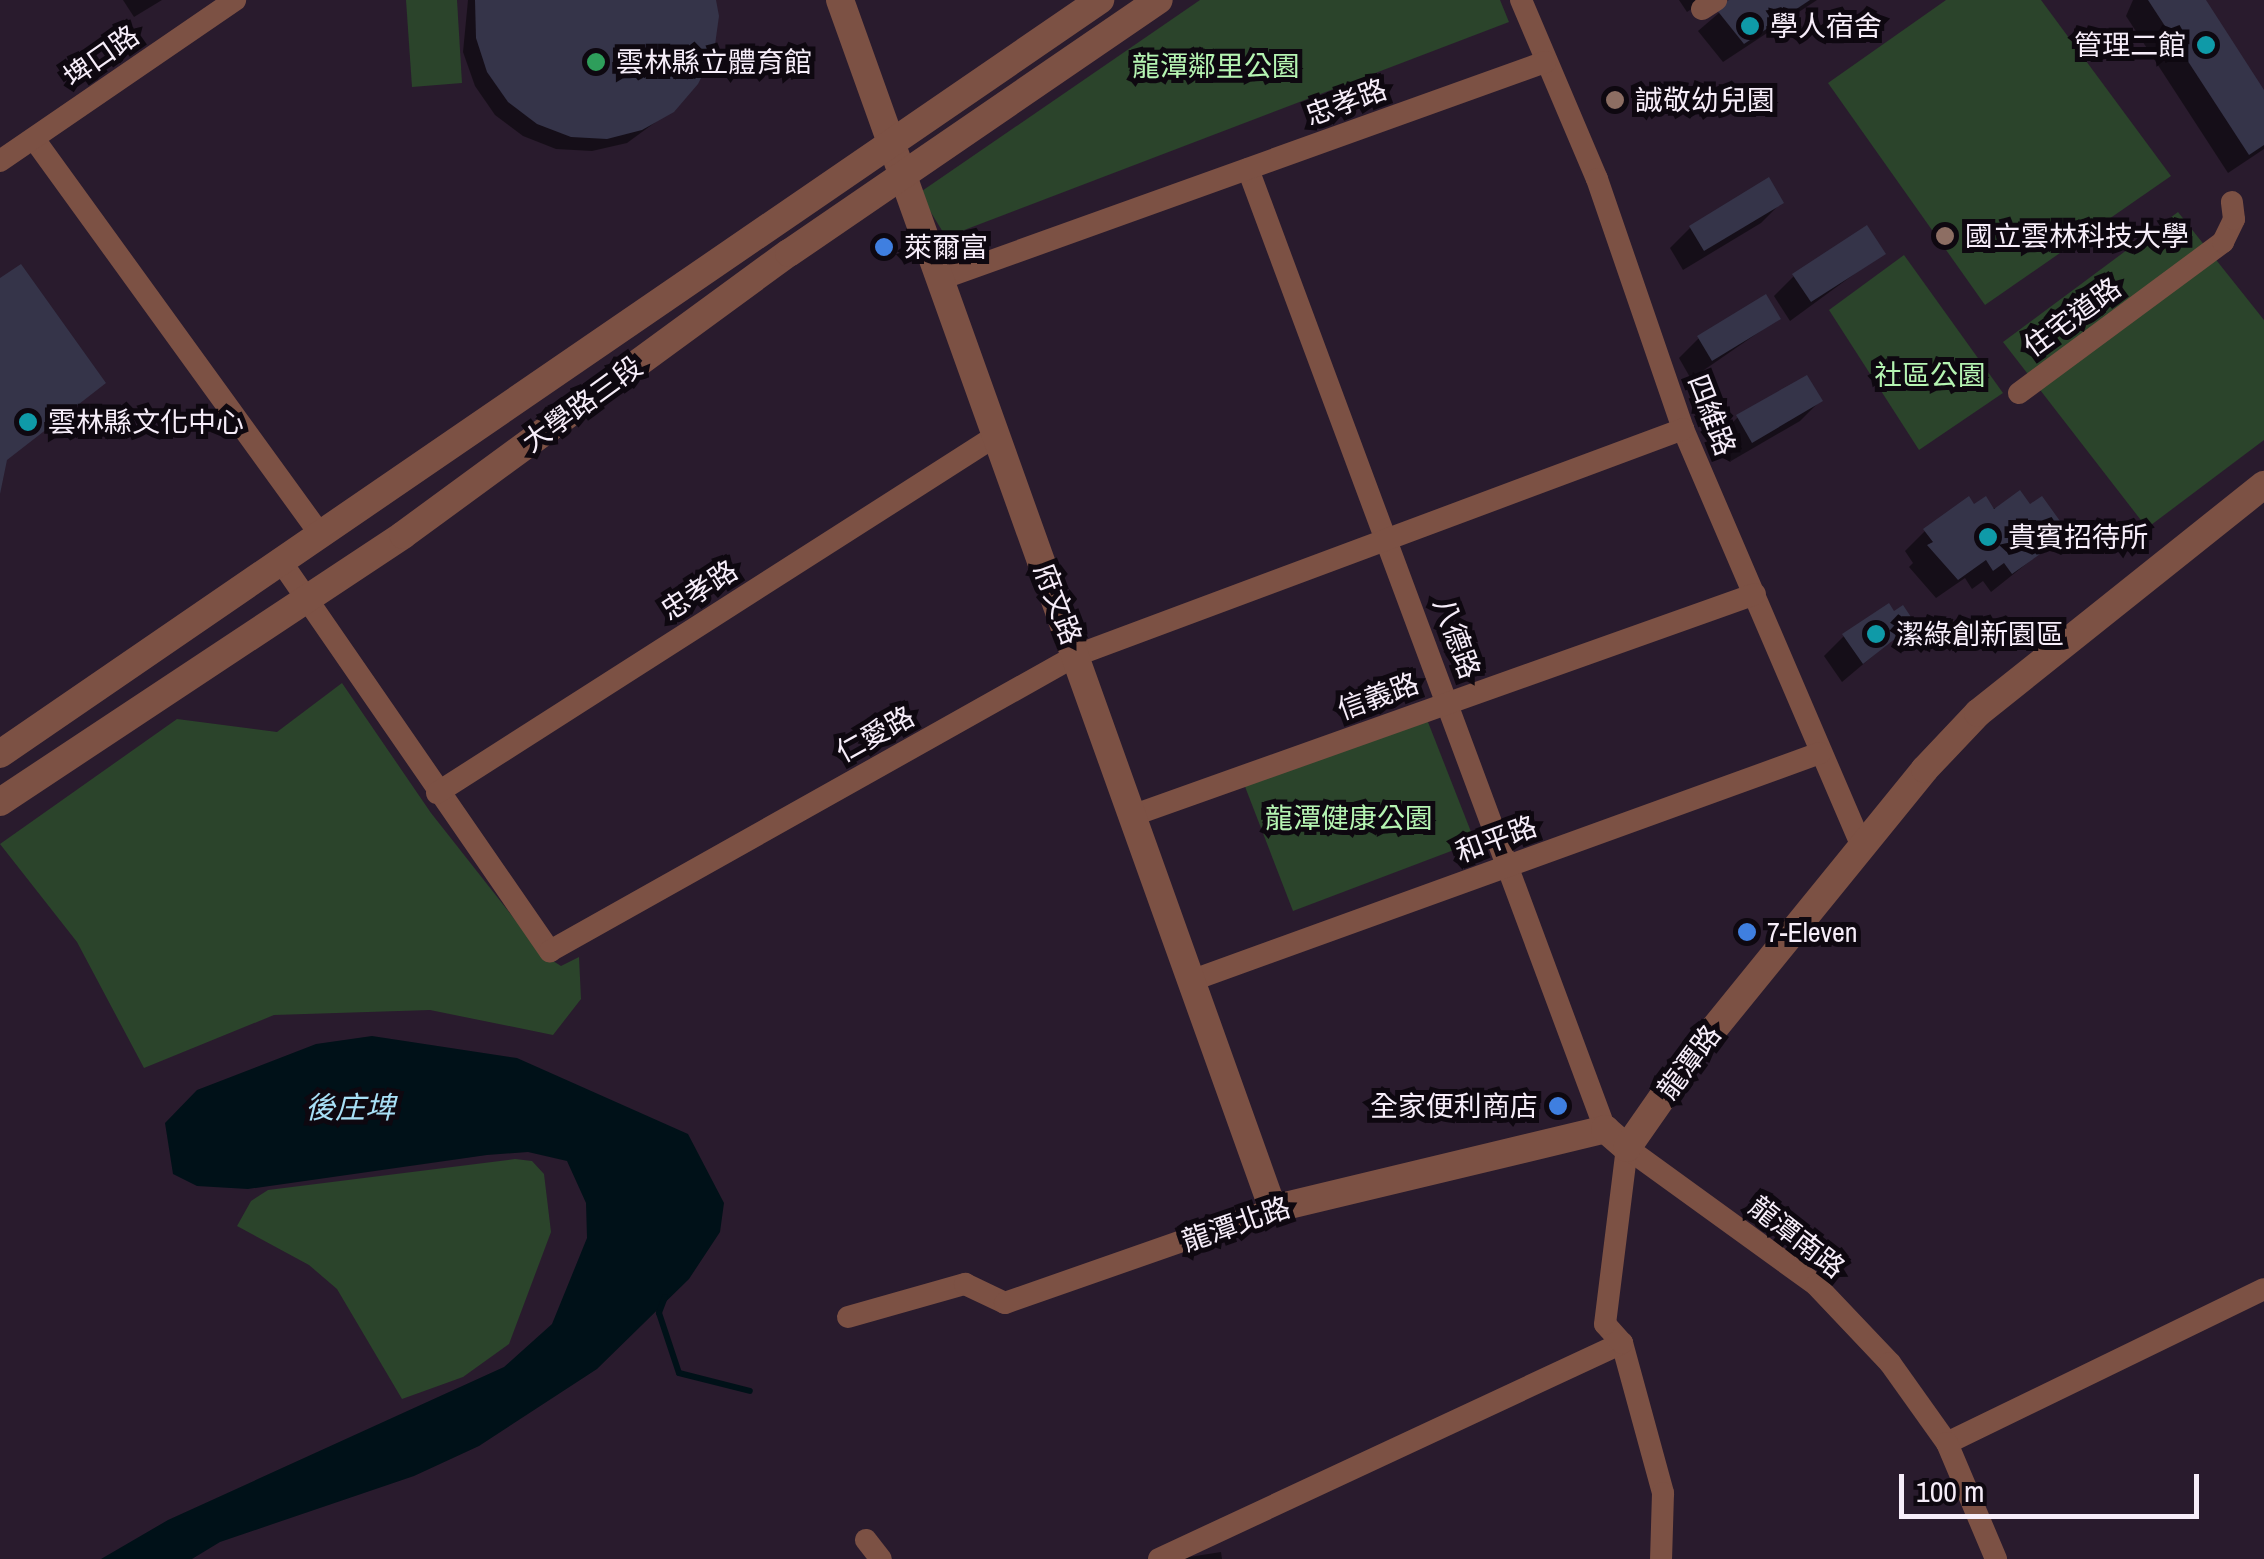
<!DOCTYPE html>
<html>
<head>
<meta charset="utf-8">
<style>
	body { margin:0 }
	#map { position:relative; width:2264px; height:1559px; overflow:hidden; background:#291b2d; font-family:"Archivo Narrow","Noto Sans TC",sans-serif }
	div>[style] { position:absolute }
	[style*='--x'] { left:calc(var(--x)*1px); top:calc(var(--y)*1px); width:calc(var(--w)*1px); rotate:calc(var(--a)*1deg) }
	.green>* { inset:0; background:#2b442b }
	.water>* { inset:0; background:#001118 }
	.shadow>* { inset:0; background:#0007 }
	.stream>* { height:6px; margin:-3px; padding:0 3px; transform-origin:3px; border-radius:3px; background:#001118 }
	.building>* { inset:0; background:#353449 }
	.minor>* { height:22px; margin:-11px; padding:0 11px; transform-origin:11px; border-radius:11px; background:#7c5144 }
	.tertiary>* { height:28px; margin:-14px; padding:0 14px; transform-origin:14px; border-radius:14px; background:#7c5144 }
	.dots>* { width:28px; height:28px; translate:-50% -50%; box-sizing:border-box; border:5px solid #0e0810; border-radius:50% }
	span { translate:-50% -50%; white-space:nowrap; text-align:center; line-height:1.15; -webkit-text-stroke:10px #0e0810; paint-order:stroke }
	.poi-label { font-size:28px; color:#f6edf9 }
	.left { translate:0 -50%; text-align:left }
	.right { translate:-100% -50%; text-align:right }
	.street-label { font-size:28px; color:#f6edf9 }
	.park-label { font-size:28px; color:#b5f4b2 }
	.water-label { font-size:30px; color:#a8e0f7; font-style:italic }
	.scale { position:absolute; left:1899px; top:1474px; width:300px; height:45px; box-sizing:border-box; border:5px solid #f6edf9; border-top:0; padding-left:12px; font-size:30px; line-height:35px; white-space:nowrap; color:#f6edf9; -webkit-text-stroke:8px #0e0810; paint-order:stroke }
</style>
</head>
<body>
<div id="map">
	<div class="green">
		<div style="clip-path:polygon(406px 0,457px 0,462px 83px,412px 87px)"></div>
		<div style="clip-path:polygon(1200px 0,1500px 0,1509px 22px,946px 237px,919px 193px)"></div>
		<div style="clip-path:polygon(1946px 0,2041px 0,2171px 176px,1985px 305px,1828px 83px)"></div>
		<div style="clip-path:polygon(2178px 212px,2264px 320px,2264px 440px,2147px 528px,2003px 342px)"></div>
		<div style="clip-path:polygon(1904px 255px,2003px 393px,1919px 450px,1829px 310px)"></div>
		<div style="clip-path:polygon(342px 683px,431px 813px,542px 954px,561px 966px,579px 957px,581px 999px,553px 1035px,430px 1010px,274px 1015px,144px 1068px,77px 942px,0 844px,177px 719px,277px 732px)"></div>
		<div style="clip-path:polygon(1426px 717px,1475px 842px,1293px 911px,1244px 784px)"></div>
		<div style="clip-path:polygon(515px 1159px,532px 1161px,544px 1174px,551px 1232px,509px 1344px,463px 1377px,402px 1399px,337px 1289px,309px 1265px,237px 1226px,251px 1201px,268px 1190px)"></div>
	</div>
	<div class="water">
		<div style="clip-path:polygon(372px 1036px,517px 1058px,688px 1134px,724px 1203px,720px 1232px,689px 1279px,597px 1369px,479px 1446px,414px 1476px,220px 1542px,192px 1559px,101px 1559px,168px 1520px,504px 1367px,552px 1324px,587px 1238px,586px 1203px,567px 1161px,528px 1152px,487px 1155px,248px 1189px,197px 1186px,173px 1174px,165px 1123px,197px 1090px,316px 1044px)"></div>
	</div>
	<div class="shadow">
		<div style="clip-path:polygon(123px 0,162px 0,134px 17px)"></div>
		<div style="clip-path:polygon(468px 0,713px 0,672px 110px,627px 143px,592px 151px,556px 149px,523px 136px,495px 115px,475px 86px,463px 52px)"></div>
		<div style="clip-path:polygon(1679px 0,1705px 0,1687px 12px)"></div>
		<div style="clip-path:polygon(1734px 0,1817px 0,1723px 62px,1698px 31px)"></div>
		<div style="clip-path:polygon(2133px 0,2203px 0,2264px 95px,2264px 149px,2228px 173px,2126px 16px)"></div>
		<div style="clip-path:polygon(1781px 203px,1761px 223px,1683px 270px,1670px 248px,1690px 228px)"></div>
		<div style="clip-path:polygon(1883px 253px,1790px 321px,1774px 296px,1794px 276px)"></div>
		<div style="clip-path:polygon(1778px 319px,1691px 379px,1679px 358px,1699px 338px)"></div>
		<div style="clip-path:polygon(1820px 401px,1800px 421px,1731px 461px,1718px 438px,1738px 417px)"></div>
		<div style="clip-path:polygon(1973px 508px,2030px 508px,2057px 520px,2042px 535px,2050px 545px,1991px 592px,1983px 581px,1972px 589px,1965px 578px,1936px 598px,1909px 567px,1913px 563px,1905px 551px,1925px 531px)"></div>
		<div style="clip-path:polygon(1894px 614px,1912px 623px,1842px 682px,1824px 656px,1844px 636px)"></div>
		<div style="clip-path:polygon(1221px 1552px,1222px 1559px,1176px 1559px)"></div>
	</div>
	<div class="stream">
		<div style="--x:665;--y:1297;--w:17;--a:111"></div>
		<div style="--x:659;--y:1313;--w:63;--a:71.6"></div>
		<div style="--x:679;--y:1373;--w:73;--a:14.2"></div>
	</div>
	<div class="building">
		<div style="clip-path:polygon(475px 0,716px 0,719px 16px,714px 52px,698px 84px,674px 112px,642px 130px,607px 139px,571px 137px,537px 124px,508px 102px,487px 72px,476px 38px)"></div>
		<div style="clip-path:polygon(1729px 0,1810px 0,1744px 44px,1716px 9px)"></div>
		<div style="clip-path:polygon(2148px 0,2206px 0,2264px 90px,2264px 145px,2249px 155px)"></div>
		<div style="clip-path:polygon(1769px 177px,1784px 203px,1704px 251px,1689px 226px)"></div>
		<div style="clip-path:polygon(1867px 225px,1886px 254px,1811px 302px,1792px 274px)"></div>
		<div style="clip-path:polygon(21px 264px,106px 383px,7px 460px,0 494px,0 278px)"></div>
		<div style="clip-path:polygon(1766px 294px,1781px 319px,1712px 361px,1697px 336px)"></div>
		<div style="clip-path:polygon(1807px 375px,1823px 401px,1752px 443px,1736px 415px)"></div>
		<div style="clip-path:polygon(2020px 490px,2030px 504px,2042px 496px,2060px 521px,2044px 532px,2053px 545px,2012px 574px,2004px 563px,1993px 571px,1986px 560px,1958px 580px,1927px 545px,1933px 542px,1923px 529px,1969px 496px,1974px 504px,1986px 496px,1994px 509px)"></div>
		<div style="clip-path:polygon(1889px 603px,1894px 611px,1903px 605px,1915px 623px,1863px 664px,1842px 634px)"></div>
	</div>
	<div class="minor">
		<div style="--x:1521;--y:0;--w:194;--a:67"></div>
		<div style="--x:1597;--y:179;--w:264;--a:71"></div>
		<div style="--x:1683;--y:429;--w:455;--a:66.8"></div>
		<div style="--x:1702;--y:9;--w:17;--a:-33"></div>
		<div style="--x:34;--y:139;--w:489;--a:54.1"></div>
		<div style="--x:0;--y:161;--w:285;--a:-34.4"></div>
		<div style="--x:1248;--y:169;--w:1024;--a:69.6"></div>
		<div style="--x:941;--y:279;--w:642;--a:-19.76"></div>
		<div style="--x:2019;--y:393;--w:254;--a:-36.5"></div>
		<div style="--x:2223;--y:242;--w:25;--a:-64"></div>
		<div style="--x:2234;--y:219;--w:17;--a:-97"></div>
		<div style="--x:282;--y:563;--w:472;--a:55.4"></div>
		<div style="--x:550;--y:951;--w:604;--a:-29.32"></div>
		<div style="--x:1077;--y:655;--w:647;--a:-20.45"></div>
		<div style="--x:437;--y:793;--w:661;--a:-32.58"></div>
		<div style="--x:1134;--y:815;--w:659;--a:-19.59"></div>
		<div style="--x:1193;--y:980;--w:667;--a:-19.9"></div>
		<div style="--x:848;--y:1317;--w:122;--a:-15.8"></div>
		<div style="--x:965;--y:1284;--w:44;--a:25.4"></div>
		<div style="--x:1005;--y:1303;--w:284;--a:-19.3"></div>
		<div style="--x:1622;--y:1343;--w:156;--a:74.7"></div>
		<div style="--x:1663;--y:1493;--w:66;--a:91.7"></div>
		<div style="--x:1947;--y:1443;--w:352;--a:-25.9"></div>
		<div style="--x:866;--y:1540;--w:24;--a:52"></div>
		<div style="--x:1159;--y:1559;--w:511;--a:-25.01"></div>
		<div style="--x:1622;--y:1343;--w:25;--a:-132"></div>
		<div style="--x:1605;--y:1324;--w:177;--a:-82.9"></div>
		<div style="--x:1627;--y:1148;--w:233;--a:35.9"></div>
		<div style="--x:1816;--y:1285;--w:108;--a:46.5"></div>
		<div style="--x:1890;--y:1363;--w:98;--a:54.5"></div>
		<div style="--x:1947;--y:1443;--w:126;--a:67.1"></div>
	</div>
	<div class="tertiary">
		<div style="--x:840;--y:0;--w:1284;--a:70.3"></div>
		<div style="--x:1273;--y:1209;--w:342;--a:-13.5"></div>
		<div style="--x:1605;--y:1129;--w:29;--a:41"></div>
		<div style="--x:1627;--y:1148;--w:105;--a:-55.1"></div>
		<div style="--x:1687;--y:1062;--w:377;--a:-50.9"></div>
		<div style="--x:1925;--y:769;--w:77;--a:-46.6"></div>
		<div style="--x:1978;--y:713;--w:366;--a:-38.6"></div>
		<div style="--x:0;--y:754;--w:1334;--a:-34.43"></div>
		<div style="--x:0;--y:802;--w:483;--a:-33.5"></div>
		<div style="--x:403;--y:535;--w:478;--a:-36.2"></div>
		<div style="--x:789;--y:253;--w:448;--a:-34.4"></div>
	</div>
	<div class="dots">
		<div style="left:1750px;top:26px;background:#0f9aa8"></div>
		<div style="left:2206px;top:45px;background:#0f9aa8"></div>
		<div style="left:596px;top:62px;background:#2e9e5b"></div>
		<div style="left:1615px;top:100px;background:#8d6e63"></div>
		<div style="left:1945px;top:236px;background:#8d6e63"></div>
		<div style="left:884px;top:247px;background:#3f7fe0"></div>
		<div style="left:28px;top:422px;background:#0f9aa8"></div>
		<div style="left:1988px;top:537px;background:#0f9aa8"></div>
		<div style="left:1876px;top:634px;background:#0f9aa8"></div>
		<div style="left:1747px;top:932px;background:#3f7fe0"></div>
		<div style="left:1558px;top:1106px;background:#3f7fe0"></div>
	</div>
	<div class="poi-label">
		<span class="left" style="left:1770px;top:26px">學人宿舍</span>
		<span class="right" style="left:2186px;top:45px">管理二館</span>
		<span class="left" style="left:616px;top:62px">雲林縣立體育館</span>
		<span class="left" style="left:1635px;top:100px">誠敬幼兒園</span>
		<span class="left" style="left:1965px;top:236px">國立雲林科技大學</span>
		<span class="left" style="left:904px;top:247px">萊爾富</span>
		<span class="left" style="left:48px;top:422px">雲林縣文化中心</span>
		<span class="left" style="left:2008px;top:537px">貴賓招待所</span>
		<span class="left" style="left:1896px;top:634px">潔綠創新園區</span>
		<span class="left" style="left:1767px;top:932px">7-Eleven</span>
		<span class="right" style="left:1538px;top:1106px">全家便利商店</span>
	</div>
	<div class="street-label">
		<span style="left:101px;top:56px;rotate:-35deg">埤口路</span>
		<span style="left:1346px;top:102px;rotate:-20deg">忠孝路</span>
		<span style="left:2072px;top:317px;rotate:-36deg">住宅道路</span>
		<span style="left:582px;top:404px;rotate:-36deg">大學路三段</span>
		<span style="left:1712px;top:415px;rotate:69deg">四維路</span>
		<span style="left:699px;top:590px;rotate:-33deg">忠孝路</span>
		<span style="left:1058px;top:604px;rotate:69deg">府文路</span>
		<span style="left:1457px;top:638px;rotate:70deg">八德路</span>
		<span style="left:1378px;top:696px;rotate:-20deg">信義路</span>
		<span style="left:875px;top:734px;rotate:-29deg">仁愛路</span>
		<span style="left:1496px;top:839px;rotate:-20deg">和平路</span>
		<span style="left:1689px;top:1062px;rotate:-53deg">龍潭路</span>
		<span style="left:1236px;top:1224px;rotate:-19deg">龍潭北路</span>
		<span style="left:1797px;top:1237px;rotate:38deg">龍潭南路</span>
	</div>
	<div class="park-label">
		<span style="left:1216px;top:66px">龍潭鄰里公園</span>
		<span style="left:1930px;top:375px">社區公園</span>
		<span style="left:1349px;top:818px">龍潭健康公園</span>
	</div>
	<div class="water-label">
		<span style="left:350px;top:1107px">後庄埤</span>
	</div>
	<div class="scale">100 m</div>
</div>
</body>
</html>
